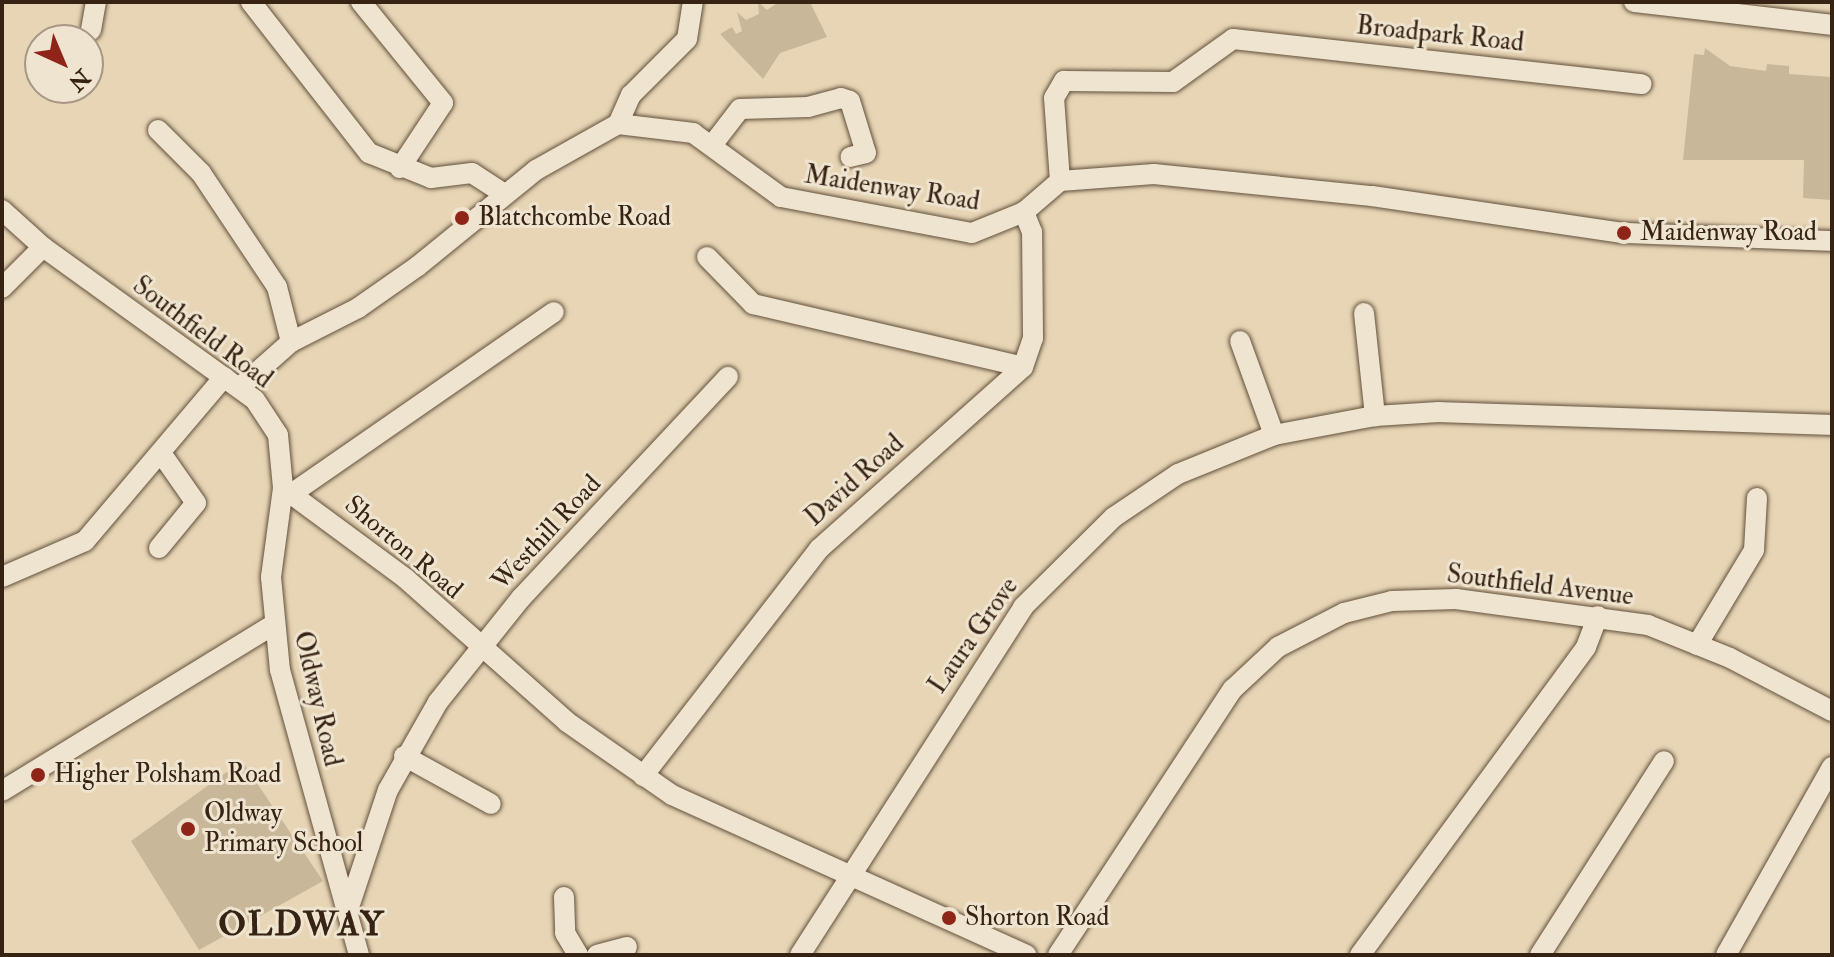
<!DOCTYPE html>
<html>
<head>
<meta charset="utf-8">
<style>
	body { margin:0 }
	#map { position:relative; width:1834px; height:957px; overflow:hidden; background:#e7d5b5; font-family:"IM FELL Double Pica",serif }
	div>[style] { position:absolute }
	[style*='--x'] { left:calc(var(--x)*1px); top:calc(var(--y)*1px); width:calc(var(--w)*1px); rotate:calc(var(--a)*1deg) }
	.green>* { inset:0; background:#c9b79a }
	.roads { filter:drop-shadow(0 0 2px #62503c) drop-shadow(0 0 2px #62503c) }
	.minor>* { height:20px; margin:-10px; padding:0 10px; transform-origin:10px; border-radius:10px; background:#efe4cf }
	.dots>* { width:22px; height:22px; translate:-50% -50%; box-sizing:border-box; border:4px solid #efe4cf; border-radius:50% }
	span { translate:-50% -50%; white-space:nowrap; text-align:center; line-height:1.15; -webkit-text-stroke:6px #efe4cf; paint-order:stroke }
	.street-label { font-size:26px; color:#362314 }
	.poi-label { font-size:26px; color:#362314 }
	.left { translate:0 -50%; text-align:left }
	.district-label { font-size:34px; color:#362314; font-weight:700; letter-spacing:2px }
	.frame { position:absolute; inset:0; border:4px solid #362314; pointer-events:none }
	.north { position:absolute; left:24px; top:24px; width:80px; height:80px; box-sizing:border-box; background:#efe4cf; border:2px solid #a59784; border-radius:50%; rotate:136deg; font-size:22px; font-weight:700; line-height:32px; text-align:center; color:#362314 }
	.north::after { content:''; display:block; margin:auto; width:28px; height:36px; background:#8f2418; clip-path:polygon(50% 0,100% 100%,50% 72%,0 100%) }
</style>
</head>
<body>
<div id="map">
	<div class="green">
		<div style="clip-path:polygon(758px 2px,767px 10px,779px 2px,810px 2px,827px 37px,780px 53px,763px 79px,720px 34px,732px 27px,736px 34px,742px 31px,737px 12px,746px 20px,759px 14px)"></div>
		<div style="clip-path:polygon(1705px 48px,1730px 66px,1766px 71px,1767px 64px,1789px 66px,1789px 74px,1832px 77px,1832px 200px,1803px 198px,1804px 160px,1683px 160px,1694px 54px,1704px 55px)"></div>
		<div style="clip-path:polygon(242px 761px,323px 881px,199px 950px,131px 841px)"></div>
	</div>
	<div class="roads">
		<div class="minor">
			<div style="--x:251;--y:2;--w:192;--a:52"></div>
			<div style="--x:369;--y:153;--w:67;--a:22"></div>
			<div style="--x:431;--y:178;--w:41;--a:-7"></div>
			<div style="--x:472;--y:173;--w:37;--a:33"></div>
			<div style="--x:361;--y:2;--w:130;--a:50.9"></div>
			<div style="--x:443;--y:103;--w:78;--a:123.5"></div>
			<div style="--x:1634;--y:2;--w:199;--a:6.6"></div>
			<div style="--x:91;--y:30;--w:28;--a:-80"></div>
			<div style="--x:618;--y:124;--w:76;--a:6.8"></div>
			<div style="--x:693;--y:133;--w:109;--a:36"></div>
			<div style="--x:781;--y:197;--w:194;--a:10.7"></div>
			<div style="--x:972;--y:233;--w:56;--a:-22"></div>
			<div style="--x:1024;--y:212;--w:48;--a:-40.7"></div>
			<div style="--x:1060;--y:181;--w:94;--a:-4.3"></div>
			<div style="--x:1154;--y:174;--w:219;--a:5.8"></div>
			<div style="--x:1372;--y:196;--w:255;--a:8.4"></div>
			<div style="--x:1624;--y:233;--w:208;--a:2.2"></div>
			<div style="--x:158;--y:130;--w:61;--a:45"></div>
			<div style="--x:201;--y:173;--w:137;--a:56.3"></div>
			<div style="--x:277;--y:287;--w:57;--a:75.7"></div>
			<div style="--x:713;--y:144;--w:44;--a:-52.4"></div>
			<div style="--x:740;--y:109;--w:68;--a:-1.7"></div>
			<div style="--x:808;--y:107;--w:34;--a:-15"></div>
			<div style="--x:841;--y:98;--w:9;--a:18"></div>
			<div style="--x:850;--y:101;--w:54;--a:72.9"></div>
			<div style="--x:866;--y:153;--w:16;--a:166"></div>
			<div style="--x:1060;--y:181;--w:83;--a:-94.1"></div>
			<div style="--x:1054;--y:98;--w:20;--a:-60"></div>
			<div style="--x:1064;--y:81;--w:109;--a:0.5"></div>
			<div style="--x:1173;--y:82;--w:74;--a:-35.6"></div>
			<div style="--x:1233;--y:39;--w:411;--a:6.3"></div>
			<div style="--x:2;--y:210;--w:55;--a:42.1"></div>
			<div style="--x:43;--y:247;--w:261;--a:35.8"></div>
			<div style="--x:255;--y:400;--w:42;--a:56.7"></div>
			<div style="--x:278;--y:435;--w:53;--a:84.6"></div>
			<div style="--x:283;--y:488;--w:90;--a:97.7"></div>
			<div style="--x:271;--y:577;--w:93;--a:84.5"></div>
			<div style="--x:280;--y:670;--w:296;--a:74.5"></div>
			<div style="--x:707;--y:257;--w:66;--a:45.6"></div>
			<div style="--x:753;--y:304;--w:277;--a:13.1"></div>
			<div style="--x:2;--y:288;--w:58;--a:-45"></div>
			<div style="--x:1364;--y:313;--w:104;--a:83.9"></div>
			<div style="--x:1240;--y:341;--w:100;--a:70.1"></div>
			<div style="--x:239;--y:388;--w:69;--a:-41.5"></div>
			<div style="--x:291;--y:342;--w:75;--a:-26.9"></div>
			<div style="--x:358;--y:308;--w:73;--a:-35"></div>
			<div style="--x:418;--y:266;--w:152;--a:-39.1"></div>
			<div style="--x:536;--y:170;--w:94;--a:-29.3"></div>
			<div style="--x:618;--y:124;--w:32;--a:-66"></div>
			<div style="--x:631;--y:95;--w:79;--a:-45"></div>
			<div style="--x:687;--y:39;--w:37;--a:-81"></div>
			<div style="--x:283;--y:488;--w:152;--a:36.4"></div>
			<div style="--x:405;--y:578;--w:217;--a:41.6"></div>
			<div style="--x:567;--y:722;--w:128;--a:34.8"></div>
			<div style="--x:672;--y:795;--w:389;--a:24.3"></div>
			<div style="--x:294;--y:492;--w:316;--a:-34.7"></div>
			<div style="--x:159;--y:548;--w:58;--a:-50.6"></div>
			<div style="--x:196;--y:503;--w:61;--a:-125"></div>
			<div style="--x:2;--y:577;--w:90;--a:-23.4"></div>
			<div style="--x:85;--y:541;--w:215;--a:-49.7"></div>
			<div style="--x:1697;--y:645;--w:111;--a:-59"></div>
			<div style="--x:1754;--y:550;--w:52;--a:-86.7"></div>
			<div style="--x:404;--y:756;--w:99;--a:28.9"></div>
			<div style="--x:643;--y:776;--w:287;--a:-52.2"></div>
			<div style="--x:819;--y:549;--w:273;--a:-41.7"></div>
			<div style="--x:1023;--y:367;--w:31;--a:-71"></div>
			<div style="--x:1033;--y:338;--w:106;--a:-90.5"></div>
			<div style="--x:1032;--y:232;--w:22;--a:-112"></div>
			<div style="--x:2;--y:791;--w:318;--a:-31.5"></div>
			<div style="--x:564;--y:897;--w:36;--a:88"></div>
			<div style="--x:565;--y:933;--w:26;--a:59"></div>
			<div style="--x:348;--y:910;--w:126;--a:-71.6"></div>
			<div style="--x:388;--y:790;--w:101;--a:-60.4"></div>
			<div style="--x:438;--y:702;--w:133;--a:-51.4"></div>
			<div style="--x:521;--y:598;--w:303;--a:-46.9"></div>
			<div style="--x:597;--y:955;--w:31;--a:-15"></div>
			<div style="--x:800;--y:955;--w:413;--a:-57.3"></div>
			<div style="--x:1023;--y:607;--w:128;--a:-44.7"></div>
			<div style="--x:1114;--y:517;--w:77;--a:-33.9"></div>
			<div style="--x:1178;--y:474;--w:104;--a:-22.1"></div>
			<div style="--x:1274;--y:435;--w:103;--a:-10.7"></div>
			<div style="--x:1375;--y:416;--w:64;--a:-3.6"></div>
			<div style="--x:1439;--y:412;--w:393;--a:1.9"></div>
			<div style="--x:1058;--y:955;--w:318;--a:-56.7"></div>
			<div style="--x:1233;--y:689;--w:62;--a:-43"></div>
			<div style="--x:1278;--y:647;--w:74;--a:-27.3"></div>
			<div style="--x:1344;--y:613;--w:49;--a:-14"></div>
			<div style="--x:1392;--y:601;--w:64;--a:-1.8"></div>
			<div style="--x:1456;--y:599;--w:194;--a:7.7"></div>
			<div style="--x:1648;--y:625;--w:88;--a:21.9"></div>
			<div style="--x:1730;--y:658;--w:115;--a:27.5"></div>
			<div style="--x:1360;--y:955;--w:382;--a:-53.7"></div>
			<div style="--x:1586;--y:647;--w:33;--a:-69"></div>
			<div style="--x:1540;--y:955;--w:230;--a:-57.4"></div>
			<div style="--x:1726;--y:955;--w:216;--a:-60.6"></div>
		</div>
	</div>
	<div class="dots">
		<div style="left:462px;top:218px;background:#8f2418"></div>
		<div style="left:1624px;top:233px;background:#8f2418"></div>
		<div style="left:38px;top:775px;background:#8f2418"></div>
		<div style="left:188px;top:829px;background:#8f2418"></div>
		<div style="left:949px;top:918px;background:#8f2418"></div>
	</div>
	<div class="street-label">
		<span style="left:1440px;top:35px;rotate:6deg">Broadpark Road</span>
		<span style="left:892px;top:189px;rotate:9deg">Maidenway Road</span>
		<span style="left:202px;top:333px;rotate:37deg">Southfield Road</span>
		<span style="left:855px;top:481px;rotate:-42deg">David Road</span>
		<span style="left:547px;top:533px;rotate:-47deg">Westhill Road</span>
		<span style="left:403px;top:548px;rotate:40deg">Shorton Road</span>
		<span style="left:1540px;top:586px;rotate:7deg">Southfield Avenue</span>
		<span style="left:974px;top:636px;rotate:-55deg">Laura Grove</span>
		<span style="left:317px;top:699px;rotate:77deg">Oldway Road</span>
	</div>
	<div class="poi-label">
		<span class="left" style="left:478px;top:218px">Blatchcombe Road</span>
		<span class="left" style="left:1640px;top:233px">Maidenway Road</span>
		<span class="left" style="left:54px;top:775px">Higher Polsham Road</span>
		<span class="left" style="left:204px;top:829px">Oldway<br>Primary School</span>
		<span class="left" style="left:965px;top:918px">Shorton Road</span>
	</div>
	<div class="district-label">
		<span style="left:302px;top:925px">OLDWAY</span>
	</div>
	<div class="frame"></div>
	<div class="north">N</div>
</div>
</body>
</html>
